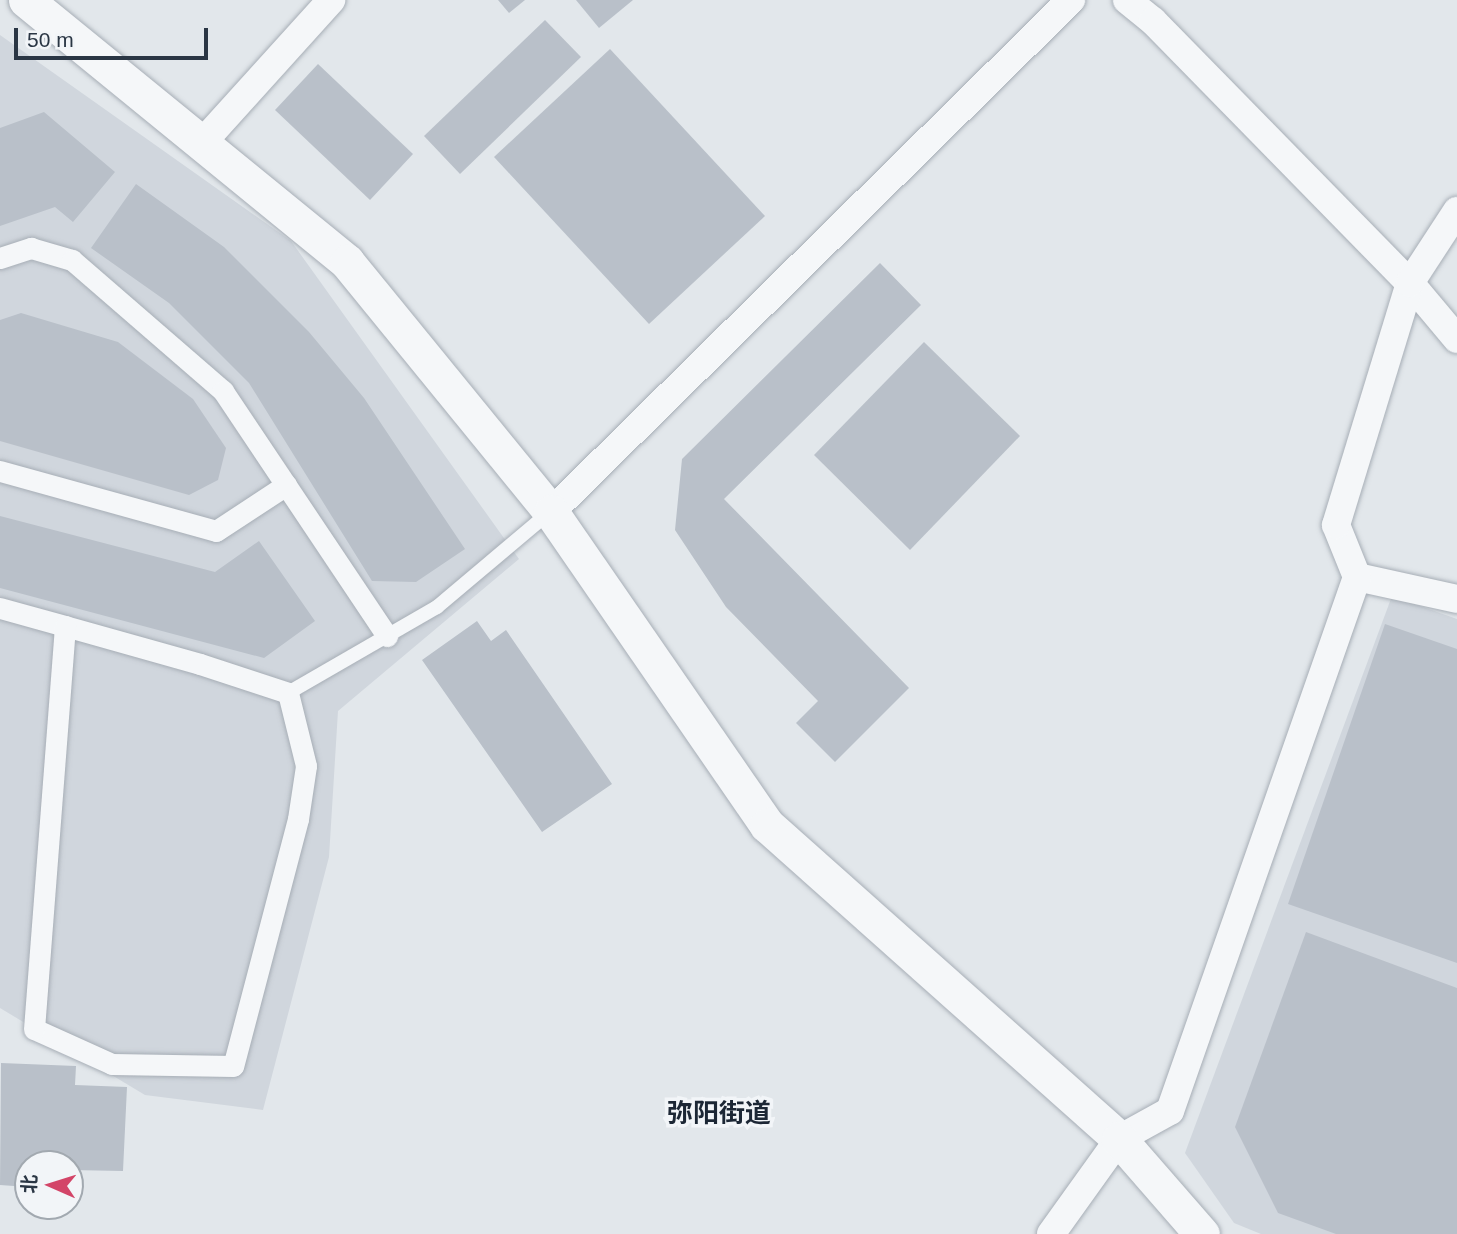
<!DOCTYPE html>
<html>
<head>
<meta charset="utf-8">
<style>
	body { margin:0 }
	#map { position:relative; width:1457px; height:1234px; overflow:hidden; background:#e2e7eb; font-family:Arial,"Noto Sans SC",sans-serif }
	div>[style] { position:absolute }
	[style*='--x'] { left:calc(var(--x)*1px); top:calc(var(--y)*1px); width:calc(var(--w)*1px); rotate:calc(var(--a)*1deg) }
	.built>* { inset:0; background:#d0d6dd }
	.building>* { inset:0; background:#b9c0c9 }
	.roads { filter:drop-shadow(0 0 2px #a7aeb6) drop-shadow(0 0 2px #a7aeb6) }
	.service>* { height:14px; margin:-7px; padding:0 7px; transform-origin:7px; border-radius:7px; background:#f5f7f9 }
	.pedestrian>* { height:21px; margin:-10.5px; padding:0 10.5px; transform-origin:10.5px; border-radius:10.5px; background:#f5f7f9 }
	.minor>* { height:28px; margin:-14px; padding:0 14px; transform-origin:14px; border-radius:14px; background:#f5f7f9 }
	.tertiary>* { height:35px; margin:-17.5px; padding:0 17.5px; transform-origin:17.5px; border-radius:17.5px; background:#f5f7f9 }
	span { translate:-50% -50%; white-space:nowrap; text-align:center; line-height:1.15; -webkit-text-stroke:7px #f2f5f8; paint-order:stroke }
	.district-label { font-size:26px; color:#1c2735; font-weight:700 }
	.north { position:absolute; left:14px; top:1150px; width:70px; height:70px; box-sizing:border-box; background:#f2f5f8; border:2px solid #a2a9b0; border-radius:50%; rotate:273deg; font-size:19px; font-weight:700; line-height:28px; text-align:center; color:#2a3644 }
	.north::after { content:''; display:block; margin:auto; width:24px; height:32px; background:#d34568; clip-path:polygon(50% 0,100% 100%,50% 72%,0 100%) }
	.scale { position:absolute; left:14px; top:28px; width:194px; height:32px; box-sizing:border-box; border:4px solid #2a3644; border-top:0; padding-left:9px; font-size:21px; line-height:24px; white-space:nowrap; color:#2a3644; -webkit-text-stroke:5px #f2f5f8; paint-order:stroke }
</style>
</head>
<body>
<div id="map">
	<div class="built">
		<div style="clip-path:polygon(0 35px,291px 241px,519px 559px,338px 711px,329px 857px,263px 1110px,145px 1095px,0 1008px)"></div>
		<div style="clip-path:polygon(1392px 596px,1457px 619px,1457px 1234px,1261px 1234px,1234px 1223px,1185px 1153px)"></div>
	</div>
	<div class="building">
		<div style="clip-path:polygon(498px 0,525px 0,509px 13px)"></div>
		<div style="clip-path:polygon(576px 0,633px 0,599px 28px)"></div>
		<div style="clip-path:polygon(545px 20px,581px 57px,460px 174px,424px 136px)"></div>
		<div style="clip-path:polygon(610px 49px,765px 216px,649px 324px,494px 157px)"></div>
		<div style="clip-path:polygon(318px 64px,413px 154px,370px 200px,275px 110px)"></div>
		<div style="clip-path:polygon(44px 112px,115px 172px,73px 222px,55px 207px,0 226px,0 128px)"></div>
		<div style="clip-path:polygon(136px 184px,224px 247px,309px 332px,364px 398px,465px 549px,416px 582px,372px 581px,249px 383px,169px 303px,91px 248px)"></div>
		<div style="clip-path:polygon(880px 263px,921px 305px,724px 499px,909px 688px,835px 762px,796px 723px,818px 701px,726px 607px,675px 530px,682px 459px)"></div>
		<div style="clip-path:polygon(21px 313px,118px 342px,193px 399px,226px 448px,218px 480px,189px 495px,0 441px,0 320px)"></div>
		<div style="clip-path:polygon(924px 342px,1020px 436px,910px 550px,814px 455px)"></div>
		<div style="clip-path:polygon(0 516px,215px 572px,259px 541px,315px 621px,264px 658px,0 588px)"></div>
		<div style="clip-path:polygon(477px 621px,491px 641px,506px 630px,612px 784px,542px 832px,422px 660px)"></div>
		<div style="clip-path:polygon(1385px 624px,1457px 649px,1457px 963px,1288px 904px)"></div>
		<div style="clip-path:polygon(1306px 932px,1457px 988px,1457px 1234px,1336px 1234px,1278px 1213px,1235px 1127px)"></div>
		<div style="clip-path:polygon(1px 1063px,76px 1066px,75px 1085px,127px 1087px,123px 1171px,70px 1170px,70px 1164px,28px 1164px,28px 1187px,0 1185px)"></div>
	</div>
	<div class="roads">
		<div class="service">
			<div style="--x:288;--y:693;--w:172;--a:-30"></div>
			<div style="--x:437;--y:607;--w:148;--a:-40.1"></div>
		</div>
		<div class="pedestrian">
			<div style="--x:0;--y:258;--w:33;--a:-18"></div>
			<div style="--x:31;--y:248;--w:43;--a:16.3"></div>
			<div style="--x:72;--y:260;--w:200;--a:40.9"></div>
			<div style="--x:223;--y:391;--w:295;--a:56.2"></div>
			<div style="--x:0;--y:471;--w:224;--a:15.5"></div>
			<div style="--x:216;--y:531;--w:84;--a:-33.3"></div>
			<div style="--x:0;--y:608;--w:67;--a:15.5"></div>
			<div style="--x:65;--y:626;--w:140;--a:15.7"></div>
			<div style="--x:200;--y:664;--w:93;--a:18.2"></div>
			<div style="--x:288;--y:693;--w:75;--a:76.1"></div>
			<div style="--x:306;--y:766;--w:54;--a:98.6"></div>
			<div style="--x:298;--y:819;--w:255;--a:104.7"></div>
			<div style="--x:233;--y:1066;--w:121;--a:-179.1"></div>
			<div style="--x:112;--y:1064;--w:85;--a:-155.8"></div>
			<div style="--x:34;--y:1029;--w:404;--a:-85.6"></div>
		</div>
		<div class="minor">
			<div style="--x:1127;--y:0;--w:33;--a:39"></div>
			<div style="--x:1153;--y:21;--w:367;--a:45.6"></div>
			<div style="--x:1410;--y:283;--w:73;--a:50"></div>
			<div style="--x:202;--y:143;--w:193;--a:-47.9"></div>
			<div style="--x:551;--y:512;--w:730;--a:-44.56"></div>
			<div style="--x:1357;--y:577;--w:102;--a:12.4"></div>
			<div style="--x:1051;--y:1234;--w:117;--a:-54.4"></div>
			<div style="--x:1119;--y:1139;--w:58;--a:-28.8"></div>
			<div style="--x:1170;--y:1111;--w:566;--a:-70.7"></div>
			<div style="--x:1357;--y:577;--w:56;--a:-112"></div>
			<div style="--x:1336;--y:525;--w:253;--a:-73"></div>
			<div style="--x:1410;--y:283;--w:86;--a:-56.9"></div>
		</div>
		<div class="tertiary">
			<div style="--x:26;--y:0;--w:414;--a:39.2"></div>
			<div style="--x:347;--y:262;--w:323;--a:50.8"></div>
			<div style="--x:551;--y:512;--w:380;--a:55.4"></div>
			<div style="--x:767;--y:825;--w:472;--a:41.7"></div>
			<div style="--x:1119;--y:1139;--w:126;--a:48.9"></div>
		</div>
	</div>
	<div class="district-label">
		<span style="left:719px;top:1114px">弥阳街道</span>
	</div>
	<div class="north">北</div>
	<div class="scale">50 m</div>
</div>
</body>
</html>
